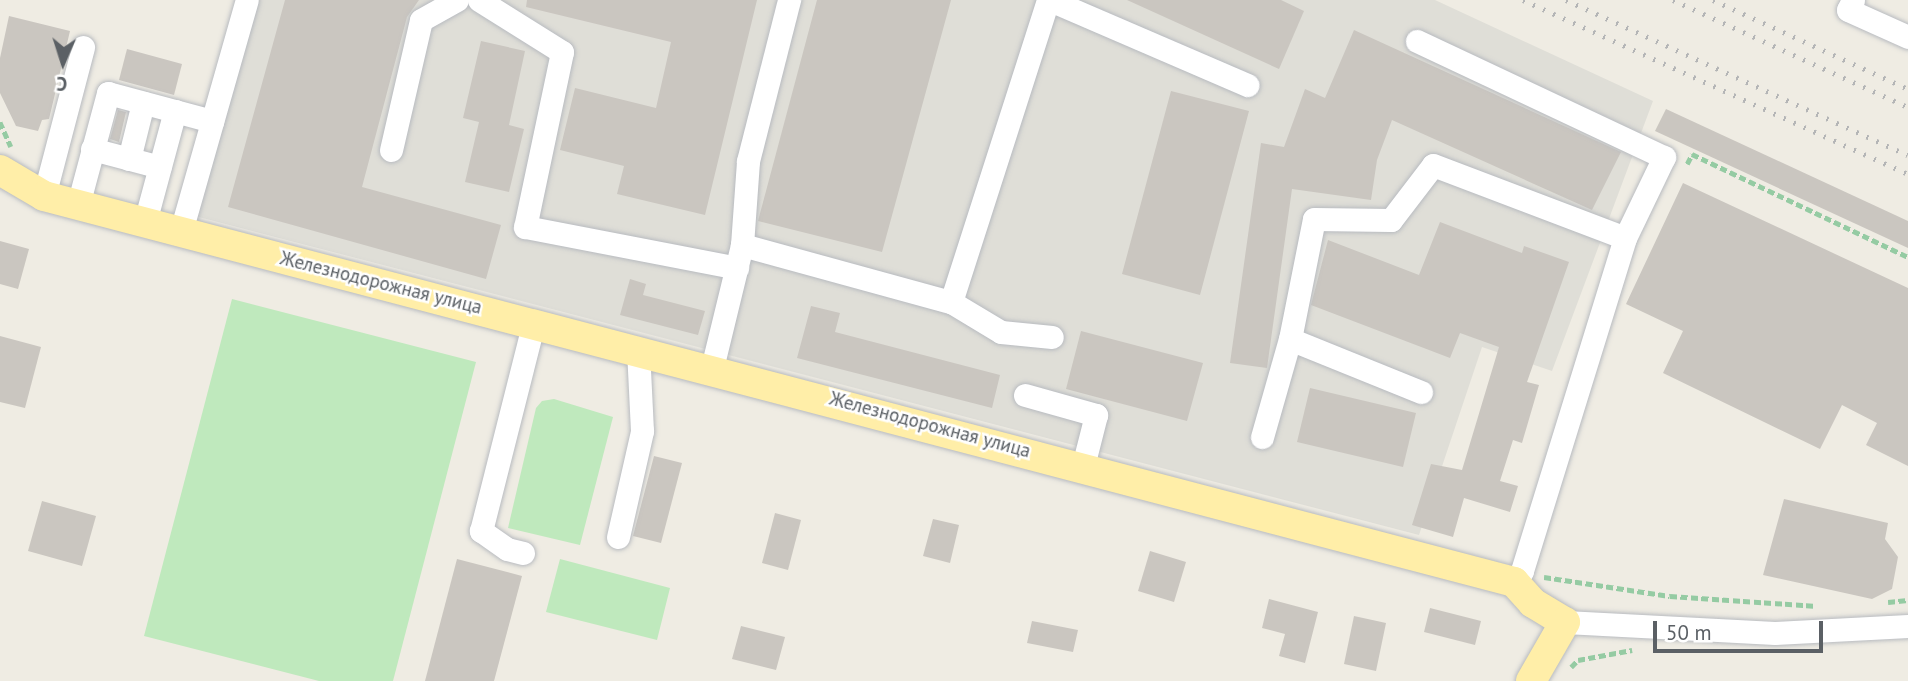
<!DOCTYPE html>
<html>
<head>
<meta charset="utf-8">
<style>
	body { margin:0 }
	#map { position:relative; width:1908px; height:681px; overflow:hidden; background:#efece3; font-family:"PT Sans",sans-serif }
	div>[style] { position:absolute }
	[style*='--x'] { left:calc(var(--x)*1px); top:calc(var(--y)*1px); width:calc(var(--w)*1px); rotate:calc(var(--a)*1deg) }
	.industrial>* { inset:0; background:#dfded7 }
	.green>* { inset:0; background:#bfe9bd }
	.building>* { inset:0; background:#cac6c0 }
	.path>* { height:4.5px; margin-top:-2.25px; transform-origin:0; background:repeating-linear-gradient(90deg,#95cba3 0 7px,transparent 0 10.5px) }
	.roads { filter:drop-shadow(0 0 2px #b8bbc0) drop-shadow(0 0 2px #b8bbc0) }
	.minor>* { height:23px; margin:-11.5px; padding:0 11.5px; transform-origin:11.5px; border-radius:11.5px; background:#fff }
	.major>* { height:30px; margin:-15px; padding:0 15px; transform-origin:15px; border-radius:15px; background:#ffeea8 }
	.rail>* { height:5px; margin-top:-2.5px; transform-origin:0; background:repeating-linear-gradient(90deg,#b4b5b6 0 2px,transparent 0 11px) }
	span { translate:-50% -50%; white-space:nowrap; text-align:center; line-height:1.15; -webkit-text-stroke:5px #fff; paint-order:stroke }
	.street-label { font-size:19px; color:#5b6065 }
	.north { position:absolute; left:28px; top:28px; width:70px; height:70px; -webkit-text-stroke:5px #fff; paint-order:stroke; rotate:183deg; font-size:19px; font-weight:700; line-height:28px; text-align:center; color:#5b6065 }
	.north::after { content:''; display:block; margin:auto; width:24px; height:32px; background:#5b6065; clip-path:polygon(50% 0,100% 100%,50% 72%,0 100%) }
	.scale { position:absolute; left:1653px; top:621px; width:170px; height:32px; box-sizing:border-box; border:4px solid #5b6065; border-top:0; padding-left:9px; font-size:21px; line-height:24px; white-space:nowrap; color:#5b6065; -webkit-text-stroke:5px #fff; paint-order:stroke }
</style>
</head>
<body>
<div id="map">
	<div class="industrial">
		<div style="clip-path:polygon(259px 0,1435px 0,1653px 101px,1552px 371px,1482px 347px,1419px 535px,195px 216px)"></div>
	</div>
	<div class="green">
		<div style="clip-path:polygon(232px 299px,476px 362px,393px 681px,319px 681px,144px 636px)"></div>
		<div style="clip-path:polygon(554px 399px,613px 417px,580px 545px,508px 528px,536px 408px,542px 401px)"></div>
		<div style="clip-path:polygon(560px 559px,670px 588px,657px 640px,546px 612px)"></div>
	</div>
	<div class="building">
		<div style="clip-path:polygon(285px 0,419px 0,407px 17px,362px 187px,501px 225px,486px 279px,228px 207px)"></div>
		<div style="clip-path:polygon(527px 0,757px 0,705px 215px,617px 194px,624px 166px,560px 150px,575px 88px,656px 108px,671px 42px,526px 7px)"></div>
		<div style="clip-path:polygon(817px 0,951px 0,882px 252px,758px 221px)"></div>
		<div style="clip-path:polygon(1127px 0,1281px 0,1304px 11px,1279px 69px)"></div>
		<div style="clip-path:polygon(9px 16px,70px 31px,49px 119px,42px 120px,38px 131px,16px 126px,0 93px,0 58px)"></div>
		<div style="clip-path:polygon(1354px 30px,1621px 152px,1592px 210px,1392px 120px,1377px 160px,1371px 200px,1292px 189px,1267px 368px,1230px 363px,1261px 143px,1284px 147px,1305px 89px,1325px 98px)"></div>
		<div style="clip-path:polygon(481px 41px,525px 51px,509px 125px,524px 129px,509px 192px,465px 182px,479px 122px,463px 118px)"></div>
		<div style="clip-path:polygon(127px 49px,182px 64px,174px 95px,119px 80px)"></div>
		<div style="clip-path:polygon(1171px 91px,1249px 111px,1200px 295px,1122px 274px)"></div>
		<div style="clip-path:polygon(1666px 109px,1908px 221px,1908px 248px,1655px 131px)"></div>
		<div style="clip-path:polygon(118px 110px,126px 112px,119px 142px,110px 139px)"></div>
		<div style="clip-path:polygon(1683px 183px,1908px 288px,1908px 466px,1866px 445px,1877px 423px,1842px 405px,1820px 449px,1663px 373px,1683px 331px,1626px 304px)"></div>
		<div style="clip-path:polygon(1440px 222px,1522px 253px,1524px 246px,1569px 262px,1527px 382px,1539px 385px,1522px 443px,1513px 440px,1500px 481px,1518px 486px,1510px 512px,1464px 498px,1453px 537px,1412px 525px,1431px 464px,1462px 470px,1499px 347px,1460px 333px,1450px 358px,1311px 305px,1328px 240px,1419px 275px)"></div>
		<div style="clip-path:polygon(0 241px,29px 249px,18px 289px,0 284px)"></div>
		<div style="clip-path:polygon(630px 279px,646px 284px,643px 295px,705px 311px,698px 335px,620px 315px)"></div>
		<div style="clip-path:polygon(811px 306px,840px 313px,835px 332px,1000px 375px,992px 408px,797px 358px)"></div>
		<div style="clip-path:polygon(1081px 331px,1203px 363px,1187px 421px,1066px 389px)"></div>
		<div style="clip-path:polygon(0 336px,41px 347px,25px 408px,0 402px)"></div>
		<div style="clip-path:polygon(1310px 388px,1416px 413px,1403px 467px,1297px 442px)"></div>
		<div style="clip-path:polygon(654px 456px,682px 463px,661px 543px,633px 536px)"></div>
		<div style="clip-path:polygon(1784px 499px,1888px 523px,1885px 539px,1898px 557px,1892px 589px,1872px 599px,1763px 575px)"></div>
		<div style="clip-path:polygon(42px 501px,96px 516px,82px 566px,28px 551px)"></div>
		<div style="clip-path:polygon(775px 513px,801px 520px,788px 570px,762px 563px)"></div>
		<div style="clip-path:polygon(933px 519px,959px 525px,950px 563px,923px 556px)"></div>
		<div style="clip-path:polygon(1150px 551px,1186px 562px,1174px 602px,1138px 591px)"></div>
		<div style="clip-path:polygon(457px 559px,522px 576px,494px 681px,425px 681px)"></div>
		<div style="clip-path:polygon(1269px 599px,1318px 612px,1305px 663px,1279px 656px,1285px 634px,1262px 628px)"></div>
		<div style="clip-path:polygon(1430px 608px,1481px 621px,1475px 645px,1424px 632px)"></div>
		<div style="clip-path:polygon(1354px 616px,1386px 623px,1376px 671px,1344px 664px)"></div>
		<div style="clip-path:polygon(1032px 621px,1078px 630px,1073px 652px,1027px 643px)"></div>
		<div style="clip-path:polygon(741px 626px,785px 637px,776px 670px,732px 659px)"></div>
	</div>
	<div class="path">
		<div style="--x:0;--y:122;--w:27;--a:66"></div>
		<div style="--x:1687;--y:164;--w:11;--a:-63"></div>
		<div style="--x:1692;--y:154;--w:239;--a:25.5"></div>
		<div style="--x:1544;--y:577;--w:127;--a:8.6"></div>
		<div style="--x:1670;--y:596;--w:147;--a:3.9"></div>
		<div style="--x:1888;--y:602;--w:20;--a:-6"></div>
		<div style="--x:1571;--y:667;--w:10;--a:-45"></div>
		<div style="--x:1578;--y:660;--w:55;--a:-10.5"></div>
	</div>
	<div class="roads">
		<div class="minor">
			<div style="--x:479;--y:0;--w:98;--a:32.1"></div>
			<div style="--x:562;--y:52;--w:179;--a:101.9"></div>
			<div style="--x:525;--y:227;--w:216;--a:10.9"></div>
			<div style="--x:1050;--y:0;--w:215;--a:23.3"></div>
			<div style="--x:1853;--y:0;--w:11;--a:117"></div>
			<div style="--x:1848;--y:10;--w:66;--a:24.2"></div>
			<div style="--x:1417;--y:41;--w:273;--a:25.2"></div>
			<div style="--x:1664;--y:157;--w:90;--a:115.7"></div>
			<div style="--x:1625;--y:238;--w:349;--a:107.2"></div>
			<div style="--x:1522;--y:571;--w:14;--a:126"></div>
			<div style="--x:92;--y:149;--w:70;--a:14.8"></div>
			<div style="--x:391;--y:150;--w:133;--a:-77"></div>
			<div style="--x:421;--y:20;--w:41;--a:-29.1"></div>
			<div style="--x:129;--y:159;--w:58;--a:-76"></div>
			<div style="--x:44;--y:196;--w:154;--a:-75.3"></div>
			<div style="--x:78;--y:205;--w:116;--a:-75"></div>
			<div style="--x:108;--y:93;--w:108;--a:15.1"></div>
			<div style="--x:145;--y:222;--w:115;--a:-74.9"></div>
			<div style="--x:181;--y:231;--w:240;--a:-74.1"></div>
			<div style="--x:742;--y:245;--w:217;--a:15.3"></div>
			<div style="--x:951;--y:302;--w:317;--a:-72.2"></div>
			<div style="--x:951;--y:302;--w:58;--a:31"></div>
			<div style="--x:1001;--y:332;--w:51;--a:5.6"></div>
			<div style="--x:712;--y:368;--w:127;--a:-76.3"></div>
			<div style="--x:742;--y:245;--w:84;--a:-85.9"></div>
			<div style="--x:748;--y:161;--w:166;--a:-75.7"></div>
			<div style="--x:1421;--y:392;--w:141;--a:-158"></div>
			<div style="--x:1290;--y:339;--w:122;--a:-78.7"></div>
			<div style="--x:1314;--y:219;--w:77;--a:0.7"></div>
			<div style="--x:1391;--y:220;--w:69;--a:-52.6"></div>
			<div style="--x:1433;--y:165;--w:205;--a:20.8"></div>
			<div style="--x:1025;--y:395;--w:74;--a:15.7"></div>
			<div style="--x:1096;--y:415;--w:53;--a:104.3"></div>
			<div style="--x:1262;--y:437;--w:102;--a:-74.1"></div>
			<div style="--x:618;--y:537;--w:109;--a:-77.2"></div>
			<div style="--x:642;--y:431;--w:81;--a:-92.8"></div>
			<div style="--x:523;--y:553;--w:16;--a:-166"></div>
			<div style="--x:507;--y:549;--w:32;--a:-145"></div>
			<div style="--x:481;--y:531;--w:216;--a:-75.8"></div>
			<div style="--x:1565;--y:622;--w:210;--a:3"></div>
			<div style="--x:1775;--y:633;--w:133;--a:-3"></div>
		</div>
		<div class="major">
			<div style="--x:0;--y:170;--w:51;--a:30.6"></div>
			<div style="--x:44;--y:196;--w:1520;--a:14.71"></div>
			<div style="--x:1514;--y:582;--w:28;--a:48"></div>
			<div style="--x:1533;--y:603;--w:37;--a:31"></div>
			<div style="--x:1565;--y:622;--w:68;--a:120"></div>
		</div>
	</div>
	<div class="rail">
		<div style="--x:1523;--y:0;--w:422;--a:24.3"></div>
		<div style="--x:1566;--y:0;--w:375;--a:24.4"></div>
		<div style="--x:1673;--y:0;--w:258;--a:24.5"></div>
		<div style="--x:1713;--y:0;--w:214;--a:24.5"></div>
	</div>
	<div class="street-label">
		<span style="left:381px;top:283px;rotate:14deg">Железнодорожная улица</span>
		<span style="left:930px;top:425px;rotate:15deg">Железнодорожная улица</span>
	</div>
	<div class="north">С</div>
	<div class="scale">50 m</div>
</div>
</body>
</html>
